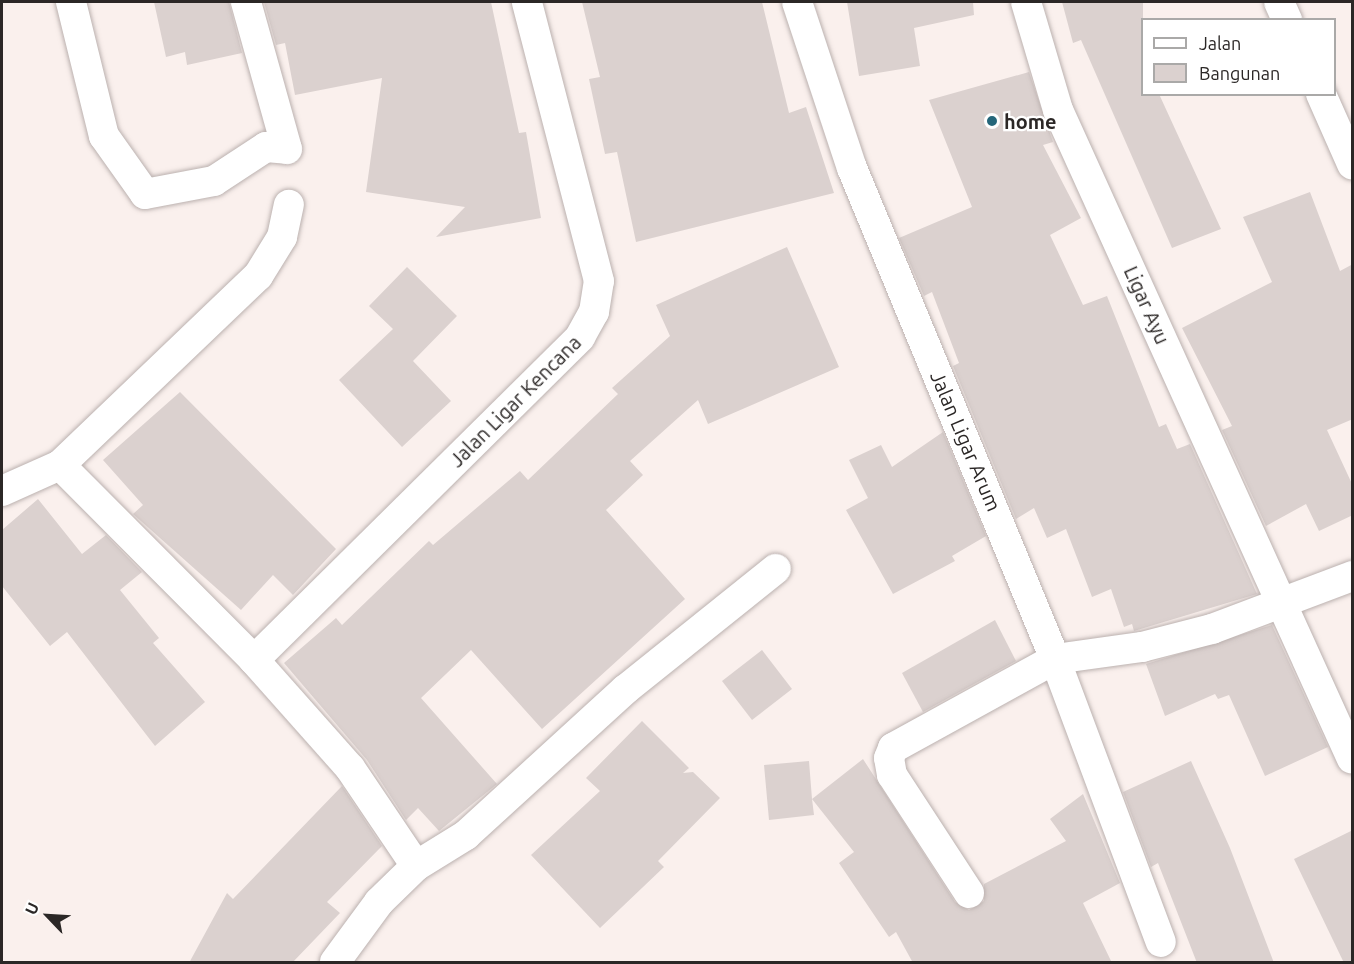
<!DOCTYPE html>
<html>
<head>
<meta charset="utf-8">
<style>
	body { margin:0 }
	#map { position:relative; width:1354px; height:964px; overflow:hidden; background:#faf0ed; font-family:Ubuntu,sans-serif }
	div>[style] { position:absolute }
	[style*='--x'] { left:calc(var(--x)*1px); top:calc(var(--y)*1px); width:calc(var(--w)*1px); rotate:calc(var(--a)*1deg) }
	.building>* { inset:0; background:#dbd1cf }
	.roads { filter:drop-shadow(0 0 2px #bbb1af) drop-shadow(0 0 2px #bbb1af) }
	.minor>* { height:30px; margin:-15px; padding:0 15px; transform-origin:15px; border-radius:15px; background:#fff }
	.dots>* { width:16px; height:16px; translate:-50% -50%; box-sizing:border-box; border:3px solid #fff; border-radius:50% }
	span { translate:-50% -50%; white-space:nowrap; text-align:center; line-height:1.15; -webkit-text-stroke:4.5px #fff; paint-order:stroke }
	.poi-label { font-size:20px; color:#2b2726; font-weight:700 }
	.left { translate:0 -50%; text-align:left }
	.street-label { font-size:20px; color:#2b2726 }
	.frame { position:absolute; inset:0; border:3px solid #2b2726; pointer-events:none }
	.legend { position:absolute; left:1141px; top:18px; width:195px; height:78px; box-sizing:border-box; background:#fff; border:2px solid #aaa9a8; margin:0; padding:8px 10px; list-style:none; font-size:18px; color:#2b2726 }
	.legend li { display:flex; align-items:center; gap:12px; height:30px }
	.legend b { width:30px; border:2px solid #aaa9a8 }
	.north { position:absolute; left:18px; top:886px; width:60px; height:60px; -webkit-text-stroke:4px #fff; paint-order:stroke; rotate:295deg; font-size:16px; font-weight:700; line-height:24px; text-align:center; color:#2b2726 }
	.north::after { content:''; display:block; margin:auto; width:21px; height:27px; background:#2b2726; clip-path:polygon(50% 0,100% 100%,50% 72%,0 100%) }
</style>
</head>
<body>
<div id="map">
	<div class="building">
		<div style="clip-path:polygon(154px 2px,229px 2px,242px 53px,187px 65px,185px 52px,166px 57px)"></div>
		<div style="clip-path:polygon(264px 2px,491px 2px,519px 133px,526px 132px,541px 218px,436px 237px,465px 207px,366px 192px,382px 78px,295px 95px,285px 43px,276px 45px)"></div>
		<div style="clip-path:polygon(582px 2px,762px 2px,789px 113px,806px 107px,834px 193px,636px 242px,617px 152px,605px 154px,589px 79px,600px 77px)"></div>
		<div style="clip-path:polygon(847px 2px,973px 2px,974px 15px,914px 28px,920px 66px,859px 76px)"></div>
		<div style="clip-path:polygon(1062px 2px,1143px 2px,1143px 94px,1159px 94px,1221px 229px,1172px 248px,1081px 40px,1073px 43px)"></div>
		<div style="clip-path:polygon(1029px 72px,1053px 142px,1043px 145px,1081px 218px,1050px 235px,1083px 305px,1107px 296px,1159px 427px,1166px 424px,1177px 449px,1190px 444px,1257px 594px,1134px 631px,1132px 624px,1124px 627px,1111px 589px,1092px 597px,1066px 529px,1047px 538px,1034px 508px,1016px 519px,953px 366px,959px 363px,932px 292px,924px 296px,899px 238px,972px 207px,929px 100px)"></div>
		<div style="clip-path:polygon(1310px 192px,1340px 271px,1353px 264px,1353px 419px,1327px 430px,1353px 486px,1353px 515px,1319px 531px,1306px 504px,1266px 526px,1222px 430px,1232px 426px,1182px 328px,1272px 282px,1243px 217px)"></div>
		<div style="clip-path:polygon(787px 247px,839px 367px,708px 424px,698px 400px,630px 461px,643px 475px,606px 510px,685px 599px,542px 729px,471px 650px,421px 698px,497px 784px,439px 831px,418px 808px,406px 820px,367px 760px,284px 663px,336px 618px,342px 625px,429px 541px,433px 545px,520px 471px,528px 480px,618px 394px,612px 388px,670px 336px,656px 305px)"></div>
		<div style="clip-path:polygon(407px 267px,457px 316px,413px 361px,451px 401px,402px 447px,339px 380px,393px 329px,369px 306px)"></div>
		<div style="clip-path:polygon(180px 392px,336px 549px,293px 595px,273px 575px,241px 610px,133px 514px,143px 505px,103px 460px)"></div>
		<div style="clip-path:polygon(943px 432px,986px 536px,952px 556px,955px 561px,893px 594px,846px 510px,868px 498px,849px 460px,881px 445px,892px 467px)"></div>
		<div style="clip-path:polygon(38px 499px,82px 554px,106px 535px,142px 572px,120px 590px,159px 638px,153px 643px,205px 702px,155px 746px,67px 632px,50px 646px,2px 586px,2px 530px)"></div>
		<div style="clip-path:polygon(995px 620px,1016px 661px,923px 712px,902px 673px)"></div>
		<div style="clip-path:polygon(1272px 625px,1328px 747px,1265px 776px,1229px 695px,1218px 699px,1215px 694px,1165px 716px,1146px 664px)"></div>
		<div style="clip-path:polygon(762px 650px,792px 689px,752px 720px,722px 681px)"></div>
		<div style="clip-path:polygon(642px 721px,689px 768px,683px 773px,693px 772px,720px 798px,658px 861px,664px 867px,600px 928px,531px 855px,600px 791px,586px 778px)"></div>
		<div style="clip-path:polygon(863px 759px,955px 902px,969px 910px,984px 901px,984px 884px,1066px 841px,1050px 819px,1083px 794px,1120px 883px,1083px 903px,1112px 963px,913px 963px,896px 932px,889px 937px,839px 863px,854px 852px,812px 799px,814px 815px,769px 820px,764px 765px,809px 761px,812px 799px)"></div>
		<div style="clip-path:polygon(1191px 761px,1230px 848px,1274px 963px,1197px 963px,1158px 863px,1151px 867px,1123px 792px)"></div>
		<div style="clip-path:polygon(342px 786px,382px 846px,327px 902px,340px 913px,292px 963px,189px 963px,227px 893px,233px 899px)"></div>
		<div style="clip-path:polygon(1353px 830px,1353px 963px,1344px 963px,1294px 859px)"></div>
	</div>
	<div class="roads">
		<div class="minor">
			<div style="--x:71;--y:2;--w:138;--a:76.2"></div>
			<div style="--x:104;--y:136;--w:71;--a:54.7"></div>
			<div style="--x:145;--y:194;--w:70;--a:-10.7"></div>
			<div style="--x:214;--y:181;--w:62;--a:-33.2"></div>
			<div style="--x:266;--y:147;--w:21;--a:5"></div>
			<div style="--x:287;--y:149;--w:153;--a:-105.6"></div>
			<div style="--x:797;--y:2;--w:175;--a:71.7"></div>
			<div style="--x:852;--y:168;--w:531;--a:67.54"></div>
			<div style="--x:1055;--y:659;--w:88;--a:-7.9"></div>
			<div style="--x:1142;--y:647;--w:72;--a:-14.4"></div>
			<div style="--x:1212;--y:629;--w:150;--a:-20.7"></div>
			<div style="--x:1026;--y:2;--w:113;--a:73.5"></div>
			<div style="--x:1058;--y:110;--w:712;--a:65.63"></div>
			<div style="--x:1279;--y:2;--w:20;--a:66"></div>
			<div style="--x:1321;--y:94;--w:77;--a:66.1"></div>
			<div style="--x:60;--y:465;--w:275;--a:45.1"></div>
			<div style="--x:254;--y:660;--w:144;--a:48.4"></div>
			<div style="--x:350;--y:768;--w:118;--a:56"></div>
			<div style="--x:416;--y:866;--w:59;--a:-31.8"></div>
			<div style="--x:466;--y:835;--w:217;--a:-42.4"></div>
			<div style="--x:626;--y:689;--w:192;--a:-38.7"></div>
			<div style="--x:2;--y:491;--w:64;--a:-24.1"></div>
			<div style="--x:60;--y:465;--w:274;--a:-43.7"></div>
			<div style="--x:258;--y:276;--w:46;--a:-58.4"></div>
			<div style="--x:282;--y:237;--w:33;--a:-78"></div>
			<div style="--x:254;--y:660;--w:459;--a:-44.7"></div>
			<div style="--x:580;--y:337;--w:29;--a:-61"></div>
			<div style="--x:594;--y:312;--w:31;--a:-81"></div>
			<div style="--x:599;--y:281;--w:288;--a:-104.5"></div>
			<div style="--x:969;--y:893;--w:141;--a:-123.1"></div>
			<div style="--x:892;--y:775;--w:17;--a:-100"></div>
			<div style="--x:889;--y:758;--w:11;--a:-68"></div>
			<div style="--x:893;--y:748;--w:185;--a:-28.8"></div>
			<div style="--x:1055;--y:659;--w:302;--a:69.5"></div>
			<div style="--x:335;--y:962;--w:74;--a:-53.7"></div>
			<div style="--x:379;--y:902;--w:52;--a:-44.2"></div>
		</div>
	</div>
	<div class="dots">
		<div style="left:992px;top:121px;background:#25667a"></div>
	</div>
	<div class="poi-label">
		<span class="left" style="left:1004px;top:121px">home</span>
	</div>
	<div class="street-label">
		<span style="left:1147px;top:305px;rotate:66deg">Ligar Ayu</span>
		<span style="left:515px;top:401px;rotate:-45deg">Jalan Ligar Kencana</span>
		<span style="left:966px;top:441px;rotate:67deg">Jalan Ligar Arum</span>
	</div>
	<div class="frame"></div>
	<ul class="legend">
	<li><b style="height:8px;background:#fff"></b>Jalan</li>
	<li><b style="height:16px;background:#dbd1cf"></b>Bangunan</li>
	</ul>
	<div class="north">U</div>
</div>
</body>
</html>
